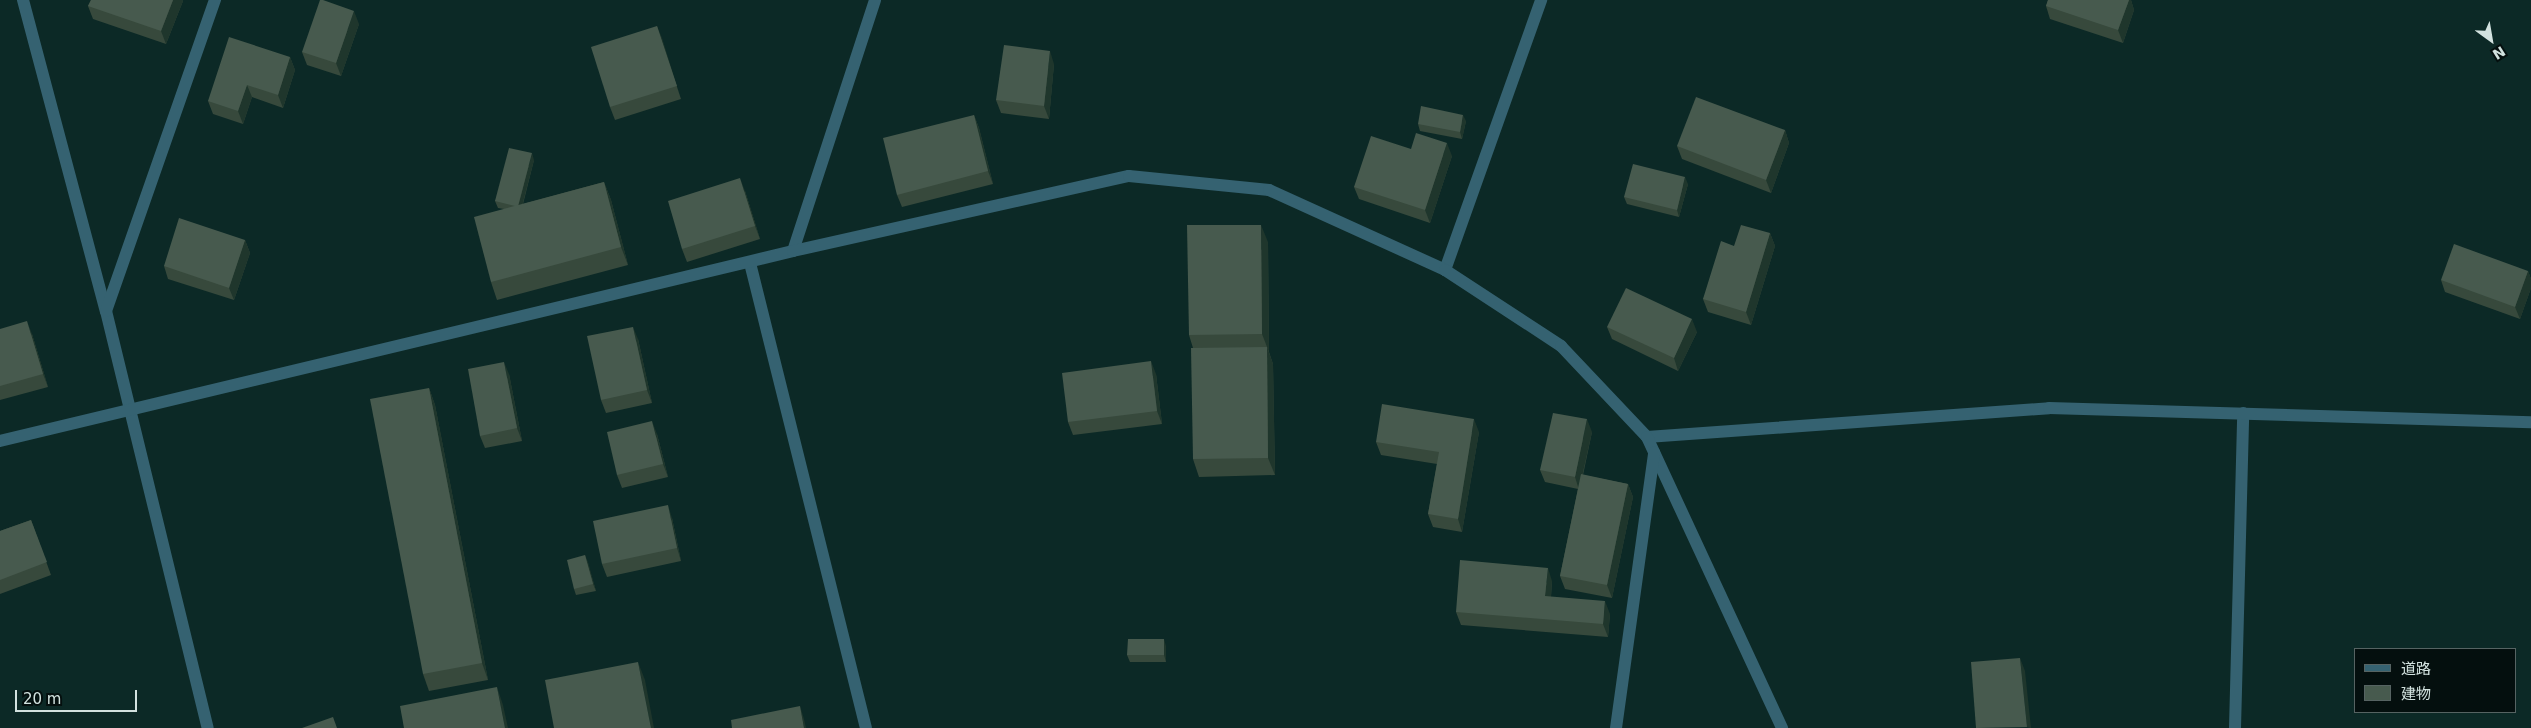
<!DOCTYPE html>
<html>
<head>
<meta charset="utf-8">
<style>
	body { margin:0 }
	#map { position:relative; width:2531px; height:728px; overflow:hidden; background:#0c2926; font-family:"DejaVu Sans","Noto Sans JP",sans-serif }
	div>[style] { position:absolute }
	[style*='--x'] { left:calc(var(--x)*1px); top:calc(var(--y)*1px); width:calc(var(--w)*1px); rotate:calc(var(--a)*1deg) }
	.service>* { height:12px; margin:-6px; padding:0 6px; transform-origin:6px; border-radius:6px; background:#356271 }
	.minor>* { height:12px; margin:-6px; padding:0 6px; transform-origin:6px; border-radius:6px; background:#356271 }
	.wall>* { inset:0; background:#37493c }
	.shaded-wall>* { inset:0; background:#1f362c }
	.building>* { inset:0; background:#475a4e }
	span { translate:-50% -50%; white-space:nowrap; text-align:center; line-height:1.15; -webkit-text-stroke:4px #040f0e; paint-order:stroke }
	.legend { position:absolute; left:2354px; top:648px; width:162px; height:65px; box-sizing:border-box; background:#040f0e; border:1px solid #566362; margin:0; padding:6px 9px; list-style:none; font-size:15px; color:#d2e2df }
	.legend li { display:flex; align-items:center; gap:10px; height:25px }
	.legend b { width:25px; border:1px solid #566362 }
	.north { position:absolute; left:2466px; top:15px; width:50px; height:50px; -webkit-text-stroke:4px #040f0e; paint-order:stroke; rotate:148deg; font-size:14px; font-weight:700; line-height:20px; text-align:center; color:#d2e2df }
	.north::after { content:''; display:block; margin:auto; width:18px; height:22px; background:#d2e2df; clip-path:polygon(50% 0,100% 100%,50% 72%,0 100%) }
	.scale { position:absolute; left:15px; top:690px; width:122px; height:22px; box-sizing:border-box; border:2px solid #d2e2df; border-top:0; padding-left:6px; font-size:15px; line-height:18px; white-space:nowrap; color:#d2e2df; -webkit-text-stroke:4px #040f0e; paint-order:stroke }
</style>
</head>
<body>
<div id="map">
	<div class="service">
		<div style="--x:2235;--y:728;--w:315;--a:-88.5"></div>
	</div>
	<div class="minor">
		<div style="--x:23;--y:0;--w:322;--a:75.1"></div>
		<div style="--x:106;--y:311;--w:429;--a:76.3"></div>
		<div style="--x:793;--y:251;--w:264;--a:-71.9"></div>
		<div style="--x:750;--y:263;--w:479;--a:76"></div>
		<div style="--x:1445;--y:270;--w:287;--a:-70.4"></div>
		<div style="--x:106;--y:311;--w:330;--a:-70.7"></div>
		<div style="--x:1647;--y:437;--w:403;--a:-4.1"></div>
		<div style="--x:2049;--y:408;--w:482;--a:1.7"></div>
		<div style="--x:0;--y:441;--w:815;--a:-13.47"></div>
		<div style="--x:793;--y:251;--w:344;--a:-12.6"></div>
		<div style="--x:1129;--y:176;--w:141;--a:5.7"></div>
		<div style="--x:1269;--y:190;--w:193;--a:24.4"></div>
		<div style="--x:1445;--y:270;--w:139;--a:33.2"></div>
		<div style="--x:1561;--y:346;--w:125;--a:46.6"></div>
		<div style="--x:1647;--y:437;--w:321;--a:65.1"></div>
		<div style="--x:1616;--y:728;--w:278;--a:-82.1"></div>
	</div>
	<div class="wall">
		<div style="clip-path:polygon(91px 0,182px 0,183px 1px,166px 44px,93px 19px,88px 6px)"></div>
		<div style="clip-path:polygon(2048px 0,2131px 0,2134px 10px,2123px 43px,2050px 19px,2046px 6px)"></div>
		<div style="clip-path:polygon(359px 24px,341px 76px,307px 65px,302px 52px)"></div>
		<div style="clip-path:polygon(657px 26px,681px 99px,615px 120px,610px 107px)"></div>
		<div style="clip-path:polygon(290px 57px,295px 70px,283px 108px,252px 97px,243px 124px,213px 114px,208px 101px)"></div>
		<div style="clip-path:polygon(1054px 64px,1049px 119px,1001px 113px,996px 100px)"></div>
		<div style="clip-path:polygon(974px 115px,979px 128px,993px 184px,902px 207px,897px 195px)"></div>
		<div style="clip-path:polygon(1466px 121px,1462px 139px,1420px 131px,1418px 124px)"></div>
		<div style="clip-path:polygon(1785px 130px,1789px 143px,1771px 193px,1682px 159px,1677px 146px)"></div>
		<div style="clip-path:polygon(1411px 149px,1452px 156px,1430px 223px,1359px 199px,1354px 187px)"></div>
		<div style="clip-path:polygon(534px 160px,523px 204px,604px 182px,611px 200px,628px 265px,497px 300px,491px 282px,504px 209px,498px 208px,495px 201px)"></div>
		<div style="clip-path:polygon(1688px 184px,1679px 217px,1627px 204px,1624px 197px)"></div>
		<div style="clip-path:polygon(745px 191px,760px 239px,687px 262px,682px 249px)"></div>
		<div style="clip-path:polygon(1770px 233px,1775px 246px,1751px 325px,1708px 312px,1703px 299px,1734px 246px)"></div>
		<div style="clip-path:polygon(245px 240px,250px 253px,234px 300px,168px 279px,164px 266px)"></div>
		<div style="clip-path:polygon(1268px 242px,1269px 352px,1273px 364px,1275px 475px,1199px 477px,1193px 459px,1193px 348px,1189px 335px)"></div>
		<div style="clip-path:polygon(2528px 271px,2531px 279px,2531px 288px,2520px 319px,2445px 292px,2441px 280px)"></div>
		<div style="clip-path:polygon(1607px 327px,1697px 332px,1678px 371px,1612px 339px)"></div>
		<div style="clip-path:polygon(0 329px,32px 334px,48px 387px,0 400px)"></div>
		<div style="clip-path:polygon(638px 339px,652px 403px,606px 413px,601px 400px)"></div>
		<div style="clip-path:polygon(509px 374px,522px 441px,485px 448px,480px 436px)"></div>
		<div style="clip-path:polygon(1156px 374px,1162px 424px,1073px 435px,1068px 422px)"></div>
		<div style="clip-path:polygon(429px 388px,435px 405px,488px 680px,429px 691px,423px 674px)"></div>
		<div style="clip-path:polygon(1479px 432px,1462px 532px,1433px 527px,1428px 514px,1437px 464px,1381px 455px,1376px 442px)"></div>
		<div style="clip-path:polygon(1592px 432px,1583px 475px,1628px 484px,1633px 497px,1612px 598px,1565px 589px,1560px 576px,1578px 489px,1545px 482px,1540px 470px)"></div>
		<div style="clip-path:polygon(657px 434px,668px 477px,622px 488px,617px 475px)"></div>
		<div style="clip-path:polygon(672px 518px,681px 561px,607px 577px,602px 564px)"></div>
		<div style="clip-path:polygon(31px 520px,51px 575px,0 594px,0 531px)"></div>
		<div style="clip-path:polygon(585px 555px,596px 591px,576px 595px,574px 589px)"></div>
		<div style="clip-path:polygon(1552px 581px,1551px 597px,1610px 614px,1608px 637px,1461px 625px,1456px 612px)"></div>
		<div style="clip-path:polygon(1166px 646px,1166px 662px,1130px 662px,1127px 655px)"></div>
	</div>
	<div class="shaded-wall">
		<div style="clip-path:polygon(173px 0,182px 0,183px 1px,166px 44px,161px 31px)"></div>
		<div style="clip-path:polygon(2129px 0,2131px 0,2134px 10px,2123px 43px,2118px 30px)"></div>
		<div style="clip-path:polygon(354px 11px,359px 24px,341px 76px,336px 63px)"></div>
		<div style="clip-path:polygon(657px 26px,662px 38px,681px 99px,677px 86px)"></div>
		<div style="clip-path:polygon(1050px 51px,1054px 64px,1049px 119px,1044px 106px)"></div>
		<div style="clip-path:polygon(290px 57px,295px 70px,283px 108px,278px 95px)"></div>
		<div style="clip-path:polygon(247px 85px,252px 97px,243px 124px,238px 111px)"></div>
		<div style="clip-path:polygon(974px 115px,979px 128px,993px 184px,988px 171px)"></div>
		<div style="clip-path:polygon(1463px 115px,1466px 121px,1462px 139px,1460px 132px)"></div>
		<div style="clip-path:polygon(1785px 130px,1789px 143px,1771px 193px,1766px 180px)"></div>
		<div style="clip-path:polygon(1447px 143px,1452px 156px,1430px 223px,1425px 210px)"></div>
		<div style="clip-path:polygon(532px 153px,534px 160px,520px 214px,518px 207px)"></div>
		<div style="clip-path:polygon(1685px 177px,1688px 184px,1679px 217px,1677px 210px)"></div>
		<div style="clip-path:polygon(740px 178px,745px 191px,760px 239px,755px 226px)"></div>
		<div style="clip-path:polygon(604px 182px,611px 200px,628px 265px,621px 247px)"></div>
		<div style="clip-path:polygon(1261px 225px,1268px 242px,1269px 352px,1262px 334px)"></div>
		<div style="clip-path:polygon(1770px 233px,1775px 246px,1751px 325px,1746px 312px)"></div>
		<div style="clip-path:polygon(245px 240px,250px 253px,234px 300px,229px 288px)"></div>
		<div style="clip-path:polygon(2528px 271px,2531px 279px,2531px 288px,2520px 319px,2515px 307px)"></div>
		<div style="clip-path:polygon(1692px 319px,1697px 332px,1678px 371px,1674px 358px)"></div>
		<div style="clip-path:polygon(27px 321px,32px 334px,48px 387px,43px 374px)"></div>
		<div style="clip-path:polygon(633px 327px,638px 339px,652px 403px,647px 390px)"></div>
		<div style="clip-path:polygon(1267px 347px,1273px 364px,1275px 475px,1268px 458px)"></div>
		<div style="clip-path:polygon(1151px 361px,1156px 374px,1162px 424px,1157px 411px)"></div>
		<div style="clip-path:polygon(504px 362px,509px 374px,522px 441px,517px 428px)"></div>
		<div style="clip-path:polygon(429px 388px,435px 405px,488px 680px,482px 663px)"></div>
		<div style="clip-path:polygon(1474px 419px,1479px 432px,1462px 532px,1458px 519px)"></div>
		<div style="clip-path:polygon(1587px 419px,1592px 432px,1579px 490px,1575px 477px)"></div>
		<div style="clip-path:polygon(652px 421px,657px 434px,668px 477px,663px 464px)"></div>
		<div style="clip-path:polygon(1628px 484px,1633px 497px,1612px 598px,1607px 585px)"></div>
		<div style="clip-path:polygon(668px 505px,672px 518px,681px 561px,677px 548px)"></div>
		<div style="clip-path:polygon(585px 555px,588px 562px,596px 591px,593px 584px)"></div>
		<div style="clip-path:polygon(1548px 568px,1552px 581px,1550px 609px,1545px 596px)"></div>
		<div style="clip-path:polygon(1605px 601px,1610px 614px,1608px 637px,1603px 624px)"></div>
		<div style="clip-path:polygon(1164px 639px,1166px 646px,1166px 662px,1164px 655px)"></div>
		<div style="clip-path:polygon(2020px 658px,2025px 671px,2031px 728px,2027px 727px)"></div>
		<div style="clip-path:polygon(638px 662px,645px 680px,654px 728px,651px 728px)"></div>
		<div style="clip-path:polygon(497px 687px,503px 705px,508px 728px,505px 728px)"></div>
		<div style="clip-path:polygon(800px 706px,804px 719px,806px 728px,804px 728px)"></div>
	</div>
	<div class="building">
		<div style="clip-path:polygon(91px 0,173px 0,161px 31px,88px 6px)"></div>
		<div style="clip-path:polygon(320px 0,323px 0,354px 11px,336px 63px,302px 52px)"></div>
		<div style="clip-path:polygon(2048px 0,2129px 0,2118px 30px,2046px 6px)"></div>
		<div style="clip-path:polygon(657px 26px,677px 86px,610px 107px,591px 47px)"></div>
		<div style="clip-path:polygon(229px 37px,290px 57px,278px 95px,247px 85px,238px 111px,208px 101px)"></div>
		<div style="clip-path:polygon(1004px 45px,1050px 51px,1044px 106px,996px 100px)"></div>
		<div style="clip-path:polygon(1696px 97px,1785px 130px,1766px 180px,1677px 146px)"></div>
		<div style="clip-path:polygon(1421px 106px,1463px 115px,1460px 132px,1418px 124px)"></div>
		<div style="clip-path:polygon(974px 115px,988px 171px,897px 195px,883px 138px)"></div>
		<div style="clip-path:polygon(1416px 133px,1447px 143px,1425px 210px,1354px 187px,1371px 136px,1411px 149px)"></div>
		<div style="clip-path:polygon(509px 148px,532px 153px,518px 206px,515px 206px,495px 201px)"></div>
		<div style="clip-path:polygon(1633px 164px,1685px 177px,1677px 210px,1624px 197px)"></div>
		<div style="clip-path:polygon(740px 178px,755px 226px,682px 249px,668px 201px)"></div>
		<div style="clip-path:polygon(604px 182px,621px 247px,491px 282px,474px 217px)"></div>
		<div style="clip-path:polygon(179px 218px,245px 240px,229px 288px,164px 266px)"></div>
		<div style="clip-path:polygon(1187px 225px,1261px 225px,1262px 334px,1189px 335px)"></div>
		<div style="clip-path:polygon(1741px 225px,1770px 233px,1746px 312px,1703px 299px,1721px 241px,1734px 246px)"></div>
		<div style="clip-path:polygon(2454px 244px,2528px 271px,2515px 307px,2441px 280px)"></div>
		<div style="clip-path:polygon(1626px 288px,1692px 319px,1674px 358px,1607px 327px)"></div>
		<div style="clip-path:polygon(27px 321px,43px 374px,0 386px,0 329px)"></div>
		<div style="clip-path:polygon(633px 327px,647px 390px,601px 400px,587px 336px)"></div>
		<div style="clip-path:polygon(1267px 347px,1268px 458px,1193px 459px,1191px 348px)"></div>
		<div style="clip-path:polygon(1151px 361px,1157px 411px,1068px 422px,1062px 373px)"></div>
		<div style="clip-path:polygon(504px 362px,517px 428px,480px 436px,468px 369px)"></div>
		<div style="clip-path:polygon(429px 388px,482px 663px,423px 674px,370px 399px)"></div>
		<div style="clip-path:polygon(1382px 404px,1474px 419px,1458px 519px,1428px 514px,1439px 452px,1376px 442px)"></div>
		<div style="clip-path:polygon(1553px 413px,1587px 419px,1575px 477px,1540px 470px)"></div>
		<div style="clip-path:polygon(652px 421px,663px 464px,617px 475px,607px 432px)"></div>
		<div style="clip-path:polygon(1581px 474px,1628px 484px,1607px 585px,1560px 576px)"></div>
		<div style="clip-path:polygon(668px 505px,677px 548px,602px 564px,593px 521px)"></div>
		<div style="clip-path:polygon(31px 520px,47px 562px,0 580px,0 531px)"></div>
		<div style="clip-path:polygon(585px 555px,593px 584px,574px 589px,567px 560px)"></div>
		<div style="clip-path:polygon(1460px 560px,1548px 568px,1545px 596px,1605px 601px,1603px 624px,1456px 612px)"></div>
		<div style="clip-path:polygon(1128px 639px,1164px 639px,1164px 655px,1127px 655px)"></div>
		<div style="clip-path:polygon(2020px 658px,2027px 727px,1976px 728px,1971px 662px)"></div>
		<div style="clip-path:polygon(638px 662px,651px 728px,554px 728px,545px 680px)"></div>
		<div style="clip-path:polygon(497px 687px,505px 728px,404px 728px,400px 706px)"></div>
		<div style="clip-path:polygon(800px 706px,804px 728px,732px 728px,731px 720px)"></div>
		<div style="clip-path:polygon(333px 717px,337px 728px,302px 728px)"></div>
	</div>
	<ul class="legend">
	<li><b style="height:6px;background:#356271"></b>道路</li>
	<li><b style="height:14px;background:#475a4e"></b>建物</li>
	</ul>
	<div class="north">N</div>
	<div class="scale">20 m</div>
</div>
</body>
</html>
